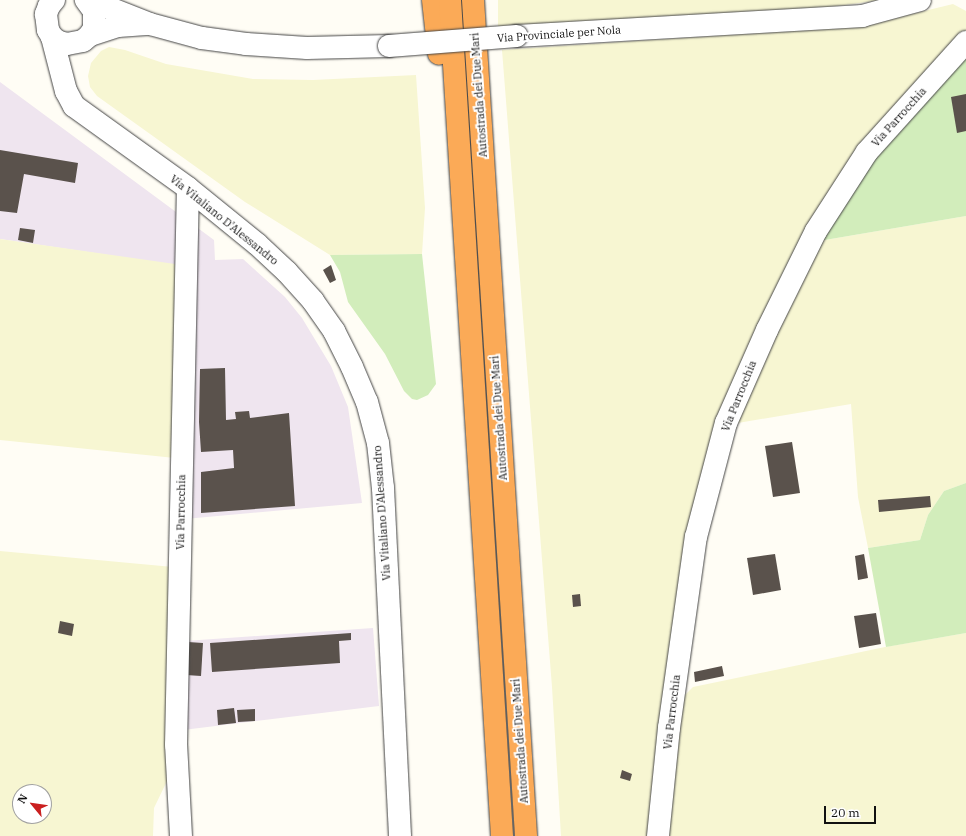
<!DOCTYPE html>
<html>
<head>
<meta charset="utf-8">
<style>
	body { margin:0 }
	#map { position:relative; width:966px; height:836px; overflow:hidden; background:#fffdf5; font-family:"IBM Plex Serif",serif }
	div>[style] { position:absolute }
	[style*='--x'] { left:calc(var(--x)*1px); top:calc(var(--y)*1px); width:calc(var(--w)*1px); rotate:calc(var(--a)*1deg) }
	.industrial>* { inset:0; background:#efe5ef }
	.farmland>* { inset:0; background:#f7f6d2 }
	.green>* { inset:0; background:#d2edbb }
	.building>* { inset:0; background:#5a524c }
	.roads { filter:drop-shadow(0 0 1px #444) drop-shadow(0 0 1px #444) }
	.minor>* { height:22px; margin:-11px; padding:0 11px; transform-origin:11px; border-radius:11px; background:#fff }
	.highway>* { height:22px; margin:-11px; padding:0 11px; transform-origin:11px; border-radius:11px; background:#fbaa57 }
	.bridges { filter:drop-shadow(0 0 1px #444) drop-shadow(0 0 1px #444) }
	.minor-bridge>* { height:22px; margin:-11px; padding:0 11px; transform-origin:11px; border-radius:11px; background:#fff }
	span { translate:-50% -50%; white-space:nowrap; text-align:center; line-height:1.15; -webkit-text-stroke:4px #fff; paint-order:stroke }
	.street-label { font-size:11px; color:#111 }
	.north { position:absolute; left:12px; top:784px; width:40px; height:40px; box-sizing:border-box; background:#fff; border:1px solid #a0a0a0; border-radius:50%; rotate:299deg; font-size:11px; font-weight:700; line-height:16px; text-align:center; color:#111 }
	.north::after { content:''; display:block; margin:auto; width:14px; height:18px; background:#ca2020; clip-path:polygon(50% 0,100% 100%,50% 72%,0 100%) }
	.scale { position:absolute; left:824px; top:806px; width:52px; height:18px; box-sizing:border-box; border:2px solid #111; border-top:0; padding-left:5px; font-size:12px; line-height:14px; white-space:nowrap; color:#111; -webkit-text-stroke:3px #fff; paint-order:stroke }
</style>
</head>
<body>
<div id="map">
	<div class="industrial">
		<div style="clip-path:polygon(0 82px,214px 240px,215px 260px,243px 259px,285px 297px,302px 318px,331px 366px,348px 407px,362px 503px,174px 520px,175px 265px,0 239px)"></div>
		<div style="clip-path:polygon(373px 628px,379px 706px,183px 730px,185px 641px)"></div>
	</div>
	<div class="farmland">
		<div style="clip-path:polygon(498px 0,881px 0,830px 7px,498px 29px)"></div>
		<div style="clip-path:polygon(953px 4px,966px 11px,966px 34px,881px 124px,713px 445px,652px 836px,561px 836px,552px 687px,502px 50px,863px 26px)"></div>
		<div style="clip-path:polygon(109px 47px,125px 50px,166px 64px,253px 79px,313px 80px,416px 75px,425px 208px,422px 254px,330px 255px,245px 202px,97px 96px,90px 87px,88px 76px,91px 63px,101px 51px)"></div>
		<div style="clip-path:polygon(966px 216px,966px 483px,944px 491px,928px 515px,920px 540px,868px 548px,858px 497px,851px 404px,732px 424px,819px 241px)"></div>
		<div style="clip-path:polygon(0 239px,175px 264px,175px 458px,0 440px)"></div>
		<div style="clip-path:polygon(evenodd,0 551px,173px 567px,167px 781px,154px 808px,153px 836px,0 836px,0 551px,20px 792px,44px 792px,44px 816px,20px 816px,20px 792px)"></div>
		<div style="clip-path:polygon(966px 633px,966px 836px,664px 836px,683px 697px,693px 687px,885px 647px)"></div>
	</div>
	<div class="green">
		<div style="clip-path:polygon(966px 50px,966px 216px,819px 241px,872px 154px)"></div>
		<div style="clip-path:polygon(422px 254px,436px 384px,428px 395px,417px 400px,412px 399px,404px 391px,385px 354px,348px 302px,340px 272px,330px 255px)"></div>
		<div style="clip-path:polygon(966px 483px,966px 633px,886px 647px,868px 548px,920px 540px,928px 515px,944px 491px)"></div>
	</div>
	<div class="building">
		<div style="clip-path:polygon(966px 94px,966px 131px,957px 133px,951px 97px)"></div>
		<div style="clip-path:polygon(0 150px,78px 163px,75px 183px,24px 174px,17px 213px,0 211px)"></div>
		<div style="clip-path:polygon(20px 228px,35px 230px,33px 243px,18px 240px)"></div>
		<div style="clip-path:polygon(331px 265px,336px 280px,330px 283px,323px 270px)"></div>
		<div style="clip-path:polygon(225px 368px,226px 420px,236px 419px,235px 412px,249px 411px,250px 418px,289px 413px,295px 506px,201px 513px,201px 472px,234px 468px,233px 450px,201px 452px,199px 422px,200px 369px)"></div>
		<div style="clip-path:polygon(792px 442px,800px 493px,773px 497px,765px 446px)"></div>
		<div style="clip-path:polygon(930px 496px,931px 507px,879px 512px,878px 500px)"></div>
		<div style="clip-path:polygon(775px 554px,781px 590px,753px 595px,747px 558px)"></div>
		<div style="clip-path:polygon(864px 554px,868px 578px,858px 580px,855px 556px)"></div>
		<div style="clip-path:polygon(580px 594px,581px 606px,573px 607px,572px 595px)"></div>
		<div style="clip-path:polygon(876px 613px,881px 644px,859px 648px,854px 616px)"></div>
		<div style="clip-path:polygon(60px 621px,74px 624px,72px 636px,58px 633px)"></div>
		<div style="clip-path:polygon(351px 633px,351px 640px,339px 641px,340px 663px,212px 672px,210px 643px)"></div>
		<div style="clip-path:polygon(188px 642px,203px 643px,201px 676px,186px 675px)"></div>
		<div style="clip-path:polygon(722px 666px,724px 676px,695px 682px,694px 672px)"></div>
		<div style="clip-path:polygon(234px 708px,236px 723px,218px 725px,217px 710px)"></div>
		<div style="clip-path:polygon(255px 709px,255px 721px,238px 722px,237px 710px)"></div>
		<div style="clip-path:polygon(622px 770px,632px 774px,630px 781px,620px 778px)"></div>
	</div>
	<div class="roads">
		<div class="minor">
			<div style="--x:54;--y:0;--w:8;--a:130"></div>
			<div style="--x:49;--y:6;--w:9;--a:111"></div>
			<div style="--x:46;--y:14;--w:16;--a:83"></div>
			<div style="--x:48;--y:30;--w:8;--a:60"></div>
			<div style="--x:52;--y:37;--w:9;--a:36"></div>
			<div style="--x:59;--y:42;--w:8;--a:14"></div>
			<div style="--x:67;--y:44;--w:16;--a:-11"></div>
			<div style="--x:83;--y:41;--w:9;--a:-41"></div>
			<div style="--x:90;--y:35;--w:8;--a:-60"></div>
			<div style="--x:94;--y:28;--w:17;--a:-90"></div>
			<div style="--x:94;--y:11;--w:14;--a:-126"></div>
			<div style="--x:89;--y:0;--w:66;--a:21.5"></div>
			<div style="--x:150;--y:24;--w:54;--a:15.1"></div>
			<div style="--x:202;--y:38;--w:44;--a:7.8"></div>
			<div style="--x:246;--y:44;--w:61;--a:3.8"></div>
			<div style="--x:307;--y:48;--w:82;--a:-1.4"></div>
			<div style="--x:90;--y:35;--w:29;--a:-18"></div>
			<div style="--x:118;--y:26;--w:28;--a:-4"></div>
			<div style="--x:517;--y:36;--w:346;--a:-3.3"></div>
			<div style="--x:862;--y:16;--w:60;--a:-15.4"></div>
			<div style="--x:52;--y:37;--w:56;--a:75.5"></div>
			<div style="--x:66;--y:91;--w:17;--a:62"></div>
			<div style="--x:74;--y:106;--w:140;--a:35.7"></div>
			<div style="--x:188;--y:188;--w:89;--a:39.1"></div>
			<div style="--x:257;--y:244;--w:41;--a:43"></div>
			<div style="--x:287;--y:272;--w:39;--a:48"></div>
			<div style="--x:313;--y:301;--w:37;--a:55"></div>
			<div style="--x:334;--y:331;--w:40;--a:63.4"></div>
			<div style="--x:352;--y:367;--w:38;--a:67"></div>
			<div style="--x:367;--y:402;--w:42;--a:75"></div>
			<div style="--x:378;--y:443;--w:45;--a:83.7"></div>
			<div style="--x:383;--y:488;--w:348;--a:87.2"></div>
			<div style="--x:181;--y:836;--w:91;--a:-93.1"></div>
			<div style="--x:176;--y:745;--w:557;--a:-88.77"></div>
			<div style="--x:658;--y:836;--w:109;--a:-84.2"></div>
			<div style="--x:669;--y:728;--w:193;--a:-82"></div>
			<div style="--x:696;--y:537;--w:118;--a:-75.3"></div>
			<div style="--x:726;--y:423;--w:102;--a:-66.2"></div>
			<div style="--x:767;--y:330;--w:110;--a:-63.7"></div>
			<div style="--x:816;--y:231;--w:94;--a:-57.2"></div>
			<div style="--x:867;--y:152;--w:148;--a:-48"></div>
		</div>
		<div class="highway">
			<div style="--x:433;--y:0;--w:54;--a:83.7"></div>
			<div style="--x:450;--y:0;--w:838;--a:86.44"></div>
			<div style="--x:473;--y:0;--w:838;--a:86.37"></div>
		</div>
	</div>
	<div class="bridges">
		<div class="minor-bridge">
			<div style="--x:389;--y:46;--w:128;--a:-4.5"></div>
		</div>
	</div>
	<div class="street-label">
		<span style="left:559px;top:34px;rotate:-4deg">Via Provinciale per Nola</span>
		<span style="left:479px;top:95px;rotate:-94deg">Autostrada dei Due Mari</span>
		<span style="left:899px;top:117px;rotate:-48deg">Via Parrocchia</span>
		<span style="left:224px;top:220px;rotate:39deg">Via Vitaliano D'Alessandro</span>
		<span style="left:739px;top:396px;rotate:-68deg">Via Parrocchia</span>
		<span style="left:499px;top:418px;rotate:-94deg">Autostrada dei Due Mari</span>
		<span style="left:181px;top:512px;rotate:-89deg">Via Parrocchia</span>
		<span style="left:382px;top:513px;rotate:-94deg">Via Vitaliano D'Alessandro</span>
		<span style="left:672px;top:712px;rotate:-83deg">Via Parrocchia</span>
		<span style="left:520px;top:741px;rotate:-94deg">Autostrada dei Due Mari</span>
	</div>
	<div class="north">N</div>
	<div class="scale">20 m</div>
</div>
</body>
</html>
